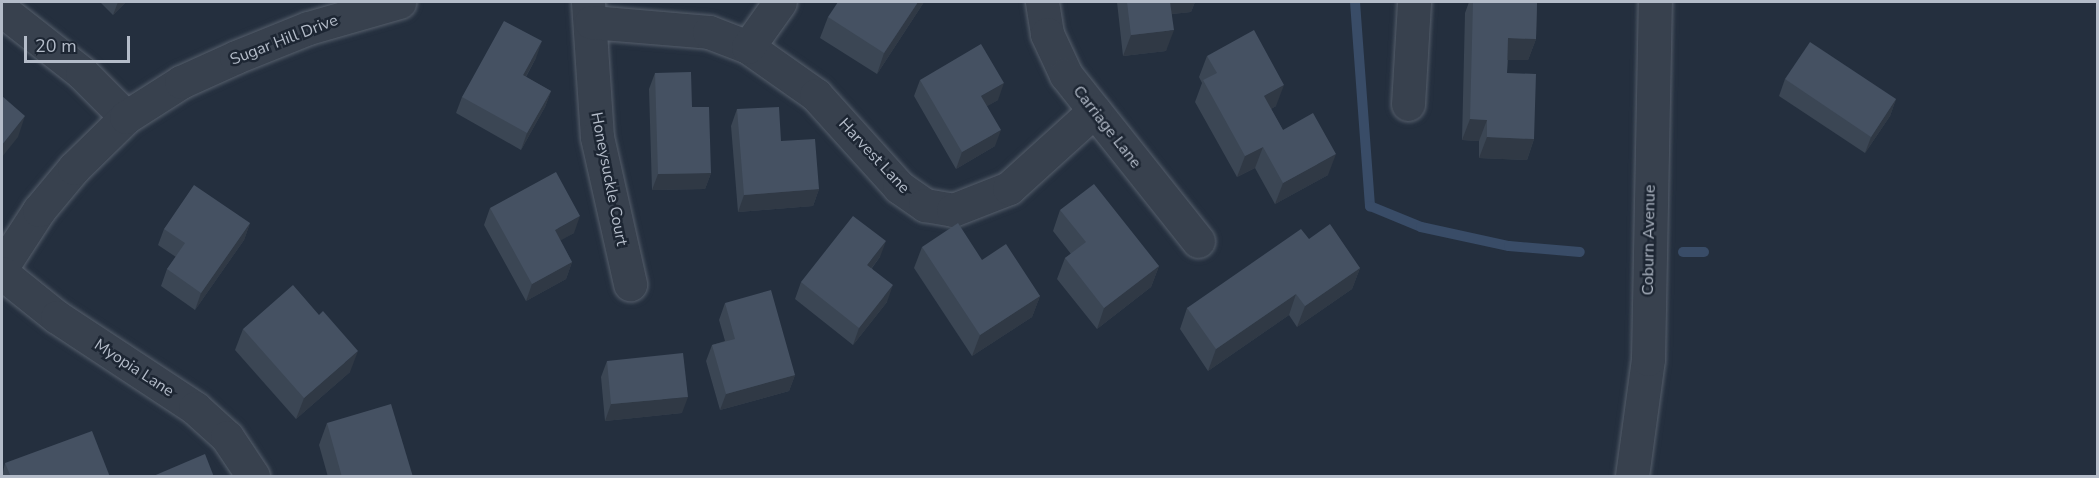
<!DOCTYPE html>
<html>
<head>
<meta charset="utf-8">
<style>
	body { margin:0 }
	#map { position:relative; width:2099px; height:478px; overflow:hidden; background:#242f3e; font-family:"Nunito Sans",sans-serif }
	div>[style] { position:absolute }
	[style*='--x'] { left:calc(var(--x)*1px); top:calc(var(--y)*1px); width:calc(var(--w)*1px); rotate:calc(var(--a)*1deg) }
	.stream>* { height:10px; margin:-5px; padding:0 5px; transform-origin:5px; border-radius:5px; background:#394c67 }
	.roads { filter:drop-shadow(0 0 2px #565f6c) drop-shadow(0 0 2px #565f6c) }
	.minor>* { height:33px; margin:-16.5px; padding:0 16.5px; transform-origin:16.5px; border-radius:16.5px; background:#38414e }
	.wall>* { inset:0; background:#3b4654 }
	.shaded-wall>* { inset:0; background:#303945 }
	.building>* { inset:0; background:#455162 }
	span { translate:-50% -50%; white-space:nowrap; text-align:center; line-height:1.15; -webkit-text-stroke:5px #1d2633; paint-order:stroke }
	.street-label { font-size:16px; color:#b4bcc9 }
	.frame { position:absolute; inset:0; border:3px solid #b4bcc9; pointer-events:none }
	.scale { position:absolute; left:24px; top:36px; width:106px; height:27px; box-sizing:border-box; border:3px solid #b4bcc9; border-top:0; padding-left:8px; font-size:18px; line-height:21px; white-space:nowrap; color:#b4bcc9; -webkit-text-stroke:4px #1d2633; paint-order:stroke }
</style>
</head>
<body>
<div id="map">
	<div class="stream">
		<div style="--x:1355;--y:2;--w:205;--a:85.8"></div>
		<div style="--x:1370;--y:206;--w:55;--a:22.4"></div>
		<div style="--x:1421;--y:227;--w:90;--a:12.2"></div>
		<div style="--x:1509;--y:246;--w:71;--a:4.8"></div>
		<div style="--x:1683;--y:252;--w:21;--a:0"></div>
	</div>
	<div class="roads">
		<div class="minor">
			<div style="--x:588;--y:2;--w:135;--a:86.2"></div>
			<div style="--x:597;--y:137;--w:151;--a:77.3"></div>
			<div style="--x:1042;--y:2;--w:32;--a:81"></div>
			<div style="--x:1047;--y:34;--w:45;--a:65.1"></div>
			<div style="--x:1066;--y:75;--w:212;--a:51.5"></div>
			<div style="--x:2;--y:10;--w:102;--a:38.2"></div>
			<div style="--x:82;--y:73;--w:62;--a:45"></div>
			<div style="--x:591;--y:22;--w:118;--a:4.8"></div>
			<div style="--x:709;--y:32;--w:42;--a:21"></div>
			<div style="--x:748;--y:47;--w:83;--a:35.2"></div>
			<div style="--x:816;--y:95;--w:124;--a:47.9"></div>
			<div style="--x:899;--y:187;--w:32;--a:35"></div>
			<div style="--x:925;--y:205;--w:28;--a:10"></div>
			<div style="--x:953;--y:210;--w:60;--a:-21.4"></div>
			<div style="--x:1009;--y:188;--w:115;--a:-42.2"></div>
			<div style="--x:748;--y:47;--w:55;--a:-54.6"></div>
			<div style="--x:1408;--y:104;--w:102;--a:-86.6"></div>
			<div style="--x:2;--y:267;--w:68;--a:-57"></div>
			<div style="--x:39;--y:210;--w:55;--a:-50.2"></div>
			<div style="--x:74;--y:168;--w:73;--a:-44.4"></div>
			<div style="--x:126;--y:117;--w:65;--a:-32.5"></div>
			<div style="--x:181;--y:82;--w:60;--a:-24.4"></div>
			<div style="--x:236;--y:57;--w:78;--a:-21.9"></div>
			<div style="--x:308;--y:28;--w:95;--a:-15.9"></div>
			<div style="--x:2;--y:273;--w:70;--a:38.7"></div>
			<div style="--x:57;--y:317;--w:165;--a:33.4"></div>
			<div style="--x:195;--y:408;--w:43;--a:42.2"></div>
			<div style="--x:227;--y:437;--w:47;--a:56.3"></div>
			<div style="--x:1632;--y:476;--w:118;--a:-82.2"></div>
			<div style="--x:1648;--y:359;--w:357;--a:-88.9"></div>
		</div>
	</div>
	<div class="wall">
		<div style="clip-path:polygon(100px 2px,126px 2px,113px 15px)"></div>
		<div style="clip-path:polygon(924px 2px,877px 74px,820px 38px,828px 17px)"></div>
		<div style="clip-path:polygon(1117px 2px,1195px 2px,1191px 12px,1172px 14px,1166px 51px,1123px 56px)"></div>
		<div style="clip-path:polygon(1469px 2px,1537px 2px,1536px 39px,1528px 60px,1508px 60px,1507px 73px,1534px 139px,1527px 160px,1479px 158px,1479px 141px,1462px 140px,1465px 13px)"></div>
		<div style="clip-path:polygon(1207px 56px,1276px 106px,1271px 109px,1283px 130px,1328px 175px,1275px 204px,1255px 168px,1237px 177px,1195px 102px,1202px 83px,1199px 77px)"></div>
		<div style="clip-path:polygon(536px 58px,526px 77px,551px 91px,545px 107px,521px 150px,456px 113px,462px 97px)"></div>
		<div style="clip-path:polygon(655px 73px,692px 107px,711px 173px,705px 189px,652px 190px,649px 89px)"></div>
		<div style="clip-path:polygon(1785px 79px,1896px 99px,1890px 116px,1865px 153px,1779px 96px)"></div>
		<div style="clip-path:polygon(920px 80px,998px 100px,987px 106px,995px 146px,956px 169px,914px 96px)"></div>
		<div style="clip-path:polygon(737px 109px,781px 141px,819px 189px,813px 206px,738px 212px,731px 126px)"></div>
		<div style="clip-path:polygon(490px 208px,574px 233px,560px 240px,572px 262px,566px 279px,526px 301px,484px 225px)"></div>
		<div style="clip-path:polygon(1060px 210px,1159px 266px,1151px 287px,1097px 329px,1057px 279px,1065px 258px,1071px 254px,1053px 231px)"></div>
		<div style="clip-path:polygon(250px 223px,244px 240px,195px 310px,161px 286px,167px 269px,176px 257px,158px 245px,164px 229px)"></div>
		<div style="clip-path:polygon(1309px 239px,1360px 268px,1352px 289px,1297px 327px,1289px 315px,1208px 371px,1180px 329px,1187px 308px)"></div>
		<div style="clip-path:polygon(922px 247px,982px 260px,1040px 296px,1032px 317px,972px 356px,914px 268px)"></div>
		<div style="clip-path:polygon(880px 257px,872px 268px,887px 302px,853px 345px,795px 299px,801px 282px)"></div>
		<div style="clip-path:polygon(725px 303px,795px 375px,789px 391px,720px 410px,706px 361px,712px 345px,725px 341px,719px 320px)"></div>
		<div style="clip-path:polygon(319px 315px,350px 372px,296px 419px,235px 350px,243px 329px)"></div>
		<div style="clip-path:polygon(607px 361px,682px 413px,605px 421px,601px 377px)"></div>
		<div style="clip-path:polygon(327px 423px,413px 477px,328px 477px,319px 445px)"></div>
		<div style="clip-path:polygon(5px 463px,110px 477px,2px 477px)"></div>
	</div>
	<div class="shaded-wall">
		<div style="clip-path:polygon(118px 2px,126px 2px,113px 15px)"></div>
		<div style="clip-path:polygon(918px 2px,924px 2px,877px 74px,884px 53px)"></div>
		<div style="clip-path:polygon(1167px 2px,1195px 2px,1191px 12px,1162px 15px)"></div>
		<div style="clip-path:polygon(1174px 30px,1166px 51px,1123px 56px,1131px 35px)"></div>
		<div style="clip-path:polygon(1508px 38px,1536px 39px,1528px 60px,1500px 60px)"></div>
		<div style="clip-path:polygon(542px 41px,536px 58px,517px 92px,523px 75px)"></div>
		<div style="clip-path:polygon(1004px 83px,998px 100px,975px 113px,981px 96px)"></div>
		<div style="clip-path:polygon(1284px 85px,1276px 106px,1256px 117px,1264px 96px)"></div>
		<div style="clip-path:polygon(551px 91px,545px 107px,521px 150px,527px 133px)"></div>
		<div style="clip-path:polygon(1896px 99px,1890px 116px,1865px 153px,1871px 137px)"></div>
		<div style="clip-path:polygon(25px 116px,18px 137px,2px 157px,2px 145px)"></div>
		<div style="clip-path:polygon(1470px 119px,1487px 120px,1479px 141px,1462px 140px)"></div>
		<div style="clip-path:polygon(1001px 130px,995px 146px,956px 169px,962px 152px)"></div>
		<div style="clip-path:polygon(1487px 137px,1534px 139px,1527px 160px,1479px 158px)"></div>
		<div style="clip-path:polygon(1263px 147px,1255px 168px,1237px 177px,1245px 156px)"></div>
		<div style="clip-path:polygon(1336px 154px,1328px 175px,1275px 204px,1283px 183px)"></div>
		<div style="clip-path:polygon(711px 173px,705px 189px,652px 190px,658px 174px)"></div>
		<div style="clip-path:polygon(819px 189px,813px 206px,738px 212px,744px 195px)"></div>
		<div style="clip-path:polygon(580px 216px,574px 233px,549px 247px,555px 230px)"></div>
		<div style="clip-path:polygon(250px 223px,244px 240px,195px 310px,201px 293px)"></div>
		<div style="clip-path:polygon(886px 241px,880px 257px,861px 281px,867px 265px)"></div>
		<div style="clip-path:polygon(572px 262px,566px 279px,526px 301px,532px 284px)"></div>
		<div style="clip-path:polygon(1159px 266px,1151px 287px,1097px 329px,1104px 308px)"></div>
		<div style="clip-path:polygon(1360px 268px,1352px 289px,1297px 327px,1305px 306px)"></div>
		<div style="clip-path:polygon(893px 285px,887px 302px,853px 345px,859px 328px)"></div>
		<div style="clip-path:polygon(1296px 294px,1289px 315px,1208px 371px,1216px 349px)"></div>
		<div style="clip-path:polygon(1040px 296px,1032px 317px,972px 356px,980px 335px)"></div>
		<div style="clip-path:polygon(358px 351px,350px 372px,296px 419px,304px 398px)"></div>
		<div style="clip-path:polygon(795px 375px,789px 391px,720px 410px,726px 394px)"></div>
		<div style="clip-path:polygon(688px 397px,682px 413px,605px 421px,611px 404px)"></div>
	</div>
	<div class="building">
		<div style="clip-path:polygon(838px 2px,918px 2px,884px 53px,828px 17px)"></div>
		<div style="clip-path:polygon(1127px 2px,1170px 2px,1174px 30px,1131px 35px)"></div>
		<div style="clip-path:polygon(1473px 2px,1537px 2px,1536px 39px,1508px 38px,1507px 73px,1536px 74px,1534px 139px,1487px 137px,1487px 120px,1470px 119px)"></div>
		<div style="clip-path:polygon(504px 21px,542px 41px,523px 75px,551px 91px,527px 133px,462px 97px)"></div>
		<div style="clip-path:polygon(1254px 30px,1284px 85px,1264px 96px,1283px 130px,1313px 113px,1336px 154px,1283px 183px,1263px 147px,1245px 156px,1203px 80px,1217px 73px,1207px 56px)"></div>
		<div style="clip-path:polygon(1810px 42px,1896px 99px,1871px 137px,1785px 79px)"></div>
		<div style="clip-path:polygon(981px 44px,1004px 83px,981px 96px,1001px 130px,962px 152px,920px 80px)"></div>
		<div style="clip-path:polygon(691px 72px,692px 107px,709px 107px,711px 173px,658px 174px,655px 73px)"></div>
		<div style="clip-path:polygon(2px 96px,25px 116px,2px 145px)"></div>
		<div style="clip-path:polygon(779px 107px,781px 141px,815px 139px,819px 189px,744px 195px,737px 109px)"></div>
		<div style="clip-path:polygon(556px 172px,580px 216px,555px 230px,572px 262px,532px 284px,490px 208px)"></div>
		<div style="clip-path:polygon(1094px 184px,1159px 266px,1104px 308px,1065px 258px,1086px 242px,1060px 210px)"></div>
		<div style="clip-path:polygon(194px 185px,250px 223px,201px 293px,167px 269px,185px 243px,164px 229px)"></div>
		<div style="clip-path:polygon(853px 216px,886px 241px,867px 265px,893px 285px,859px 328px,801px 282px)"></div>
		<div style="clip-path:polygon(958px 223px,982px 260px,1006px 244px,1040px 296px,980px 335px,922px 247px)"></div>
		<div style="clip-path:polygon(1330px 224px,1360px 268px,1305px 306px,1296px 294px,1216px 349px,1187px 308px,1301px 229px,1309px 239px)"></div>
		<div style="clip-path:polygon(293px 285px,319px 315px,323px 311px,358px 351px,304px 398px,243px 329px)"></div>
		<div style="clip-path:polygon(771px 290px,795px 375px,726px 394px,712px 345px,735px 339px,725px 303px)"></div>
		<div style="clip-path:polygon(683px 353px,688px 397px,611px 404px,607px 361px)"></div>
		<div style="clip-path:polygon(391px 404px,413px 477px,342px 477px,327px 423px)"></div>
		<div style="clip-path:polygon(92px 431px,110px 477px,11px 477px,5px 463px)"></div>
		<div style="clip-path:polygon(205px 454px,214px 477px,151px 477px)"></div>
	</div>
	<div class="street-label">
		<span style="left:284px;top:40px;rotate:-21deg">Sugar Hill Drive</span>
		<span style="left:1107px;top:127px;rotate:52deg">Carriage Lane</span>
		<span style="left:874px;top:156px;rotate:47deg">Harvest Lane</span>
		<span style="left:609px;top:179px;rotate:79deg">Honeysuckle Court</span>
		<span style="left:1649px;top:240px;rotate:-89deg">Coburn Avenue</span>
		<span style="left:134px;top:368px;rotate:33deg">Myopia Lane</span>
	</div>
	<div class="frame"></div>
	<div class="scale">20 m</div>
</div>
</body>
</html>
